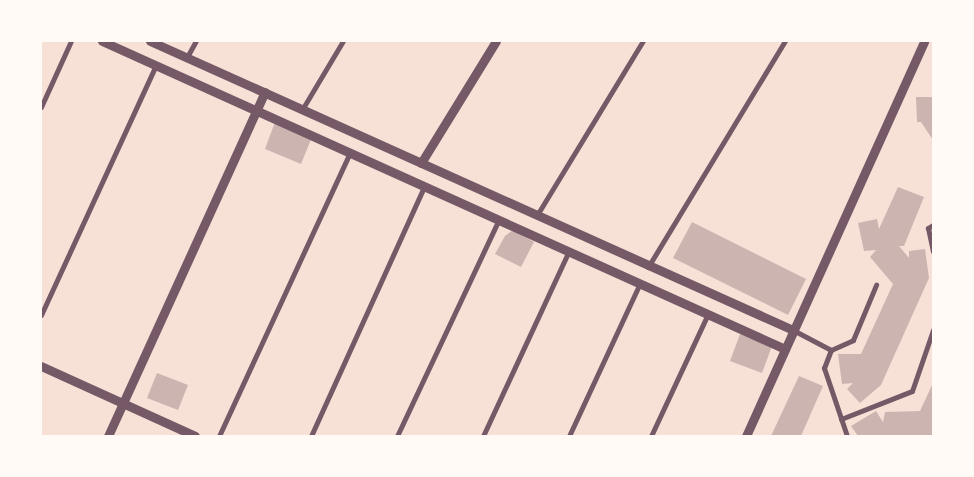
<!DOCTYPE html>
<html>
<head>
<meta charset="utf-8">
<style>
	body { margin:0 }
	#map { position:relative; width:974px; height:477px; overflow:hidden; background:#f7e1d7; font-family:"Asap Condensed",sans-serif }
	div>[style] { position:absolute }
	[style*='--x'] { left:calc(var(--x)*1px); top:calc(var(--y)*1px); width:calc(var(--w)*1px); rotate:calc(var(--a)*1deg) }
	.building>* { inset:0; background:#ccb4b1 }
	.minor>* { height:5px; margin:-2.5px; padding:0 2.5px; transform-origin:2.5px; border-radius:2.5px; background:#755966 }
	.tertiary>* { height:9px; margin:-4.5px; padding:0 4.5px; transform-origin:4.5px; border-radius:4.5px; background:#755966 }
	span { translate:-50% -50%; white-space:nowrap; text-align:center; line-height:1.15; -webkit-text-stroke:4px #fffaf5; paint-order:stroke }
	.frame { position:absolute; inset:0; border:42px solid #fffaf5; pointer-events:none }
</style>
</head>
<body>
<div id="map">
	<div class="building">
		<div style="clip-path:polygon(916px 97px,933px 97px,933px 140px,921px 122px,917px 122px)"></div>
		<div style="clip-path:polygon(275px 122px,312px 137px,301px 164px,265px 149px)"></div>
		<div style="clip-path:polygon(898px 187px,924px 197px,904px 246px,899px 246px,909px 258px,909px 251px,925px 249px,929px 278px,881px 385px,860px 403px,847px 389px,853px 383px,842px 384px,838px 354px,861px 354px,893px 284px,870px 257px,876px 250px,864px 251px,858px 223px,877px 219px,879px 229px)"></div>
		<div style="clip-path:polygon(692px 222px,806px 279px,788px 315px,673px 258px)"></div>
		<div style="clip-path:polygon(513px 230px,534px 242px,521px 267px,495px 254px,505px 236px)"></div>
		<div style="clip-path:polygon(740px 334px,772px 346px,762px 373px,730px 361px)"></div>
		<div style="clip-path:polygon(157px 373px,188px 385px,178px 410px,147px 398px)"></div>
		<div style="clip-path:polygon(799px 376px,823px 386px,801px 436px,771px 436px)"></div>
		<div style="clip-path:polygon(933px 383px,933px 436px,858px 436px,851px 426px,876px 411px,883px 422px,885px 412px,920px 411px)"></div>
	</div>
	<div class="minor">
		<div style="--x:187;--y:57;--w:18;--a:-61"></div>
		<div style="--x:41;--y:107;--w:72;--a:-65.6"></div>
		<div style="--x:303;--y:108;--w:78;--a:-59.2"></div>
		<div style="--x:537;--y:215;--w:204;--a:-58.7"></div>
		<div style="--x:933;--y:225;--w:6;--a:149"></div>
		<div style="--x:928;--y:228;--w:24;--a:78"></div>
		<div style="--x:648;--y:267;--w:264;--a:-58.8"></div>
		<div style="--x:41;--y:315;--w:275;--a:-65.3"></div>
		<div style="--x:793;--y:330;--w:43;--a:27.8"></div>
		<div style="--x:841;--y:419;--w:76;--a:-21.5"></div>
		<div style="--x:912;--y:391;--w:65;--a:-71"></div>
		<div style="--x:219;--y:436;--w:313;--a:-65.2"></div>
		<div style="--x:311;--y:436;--w:273;--a:-65.6"></div>
		<div style="--x:397;--y:436;--w:238;--a:-64.8"></div>
		<div style="--x:483;--y:436;--w:202;--a:-65.1"></div>
		<div style="--x:569;--y:436;--w:166;--a:-65.1"></div>
		<div style="--x:651;--y:436;--w:132;--a:-65"></div>
		<div style="--x:847;--y:436;--w:72;--a:-108.7"></div>
		<div style="--x:824;--y:368;--w:19;--a:-69"></div>
		<div style="--x:831;--y:350;--w:24;--a:-24"></div>
		<div style="--x:853;--y:340;--w:60;--a:-67.3"></div>
	</div>
	<div class="tertiary">
		<div style="--x:102;--y:41;--w:749;--a:24.27"></div>
		<div style="--x:150;--y:41;--w:705;--a:24.2"></div>
		<div style="--x:421;--y:163;--w:143;--a:-58.4"></div>
		<div style="--x:41;--y:366;--w:169;--a:24.4"></div>
		<div style="--x:108;--y:436;--w:378;--a:-65.5"></div>
		<div style="--x:746;--y:436;--w:433;--a:-65.7"></div>
	</div>
	<div class="frame"></div>
</div>
</body>
</html>
